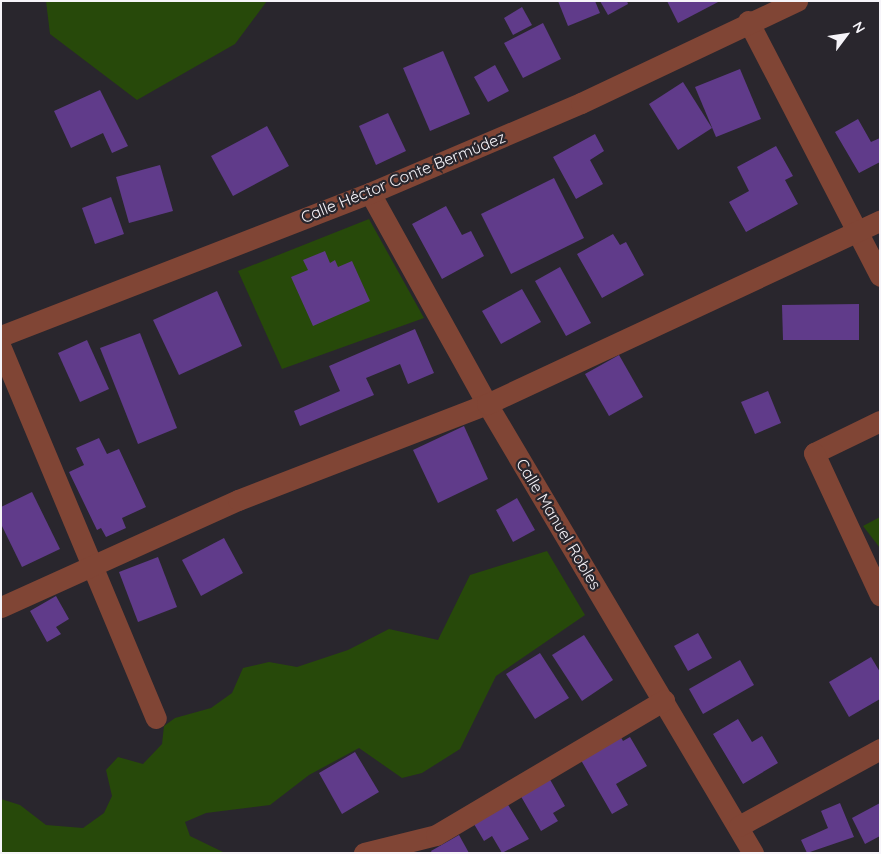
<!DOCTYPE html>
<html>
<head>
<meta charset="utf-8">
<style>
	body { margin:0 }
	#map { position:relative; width:881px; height:854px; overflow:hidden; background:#29262d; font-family:Quicksand,sans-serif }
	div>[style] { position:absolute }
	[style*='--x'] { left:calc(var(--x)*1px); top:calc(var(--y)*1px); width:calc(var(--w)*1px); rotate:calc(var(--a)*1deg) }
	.green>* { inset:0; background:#27490a }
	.building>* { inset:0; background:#603b8a }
	.minor>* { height:21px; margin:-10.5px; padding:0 10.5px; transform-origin:10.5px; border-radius:10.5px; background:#804535 }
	span { translate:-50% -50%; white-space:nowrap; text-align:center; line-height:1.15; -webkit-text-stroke:4.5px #29262d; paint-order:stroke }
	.street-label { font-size:16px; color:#f6f4f9 }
	.frame { position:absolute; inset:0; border:2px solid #f6f4f9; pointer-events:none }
	.north { position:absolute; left:821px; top:10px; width:50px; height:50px; -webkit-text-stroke:4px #29262d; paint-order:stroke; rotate:59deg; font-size:14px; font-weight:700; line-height:20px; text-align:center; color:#f6f4f9 }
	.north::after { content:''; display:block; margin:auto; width:18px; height:22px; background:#f6f4f9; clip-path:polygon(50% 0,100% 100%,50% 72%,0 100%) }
</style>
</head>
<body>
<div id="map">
	<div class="green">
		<div style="clip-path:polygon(46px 1px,267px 1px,235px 44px,137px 100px,50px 34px)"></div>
		<div style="clip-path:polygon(369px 219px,424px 318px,282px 369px,238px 271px)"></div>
		<div style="clip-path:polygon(880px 517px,880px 548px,863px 526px)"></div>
		<div style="clip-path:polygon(547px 551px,585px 615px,496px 676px,460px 749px,422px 773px,402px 778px,359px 748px,309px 775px,270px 805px,206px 813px,185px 822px,190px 836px,225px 853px,1px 853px,1px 799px,20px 805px,46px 825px,83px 828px,104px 813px,112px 796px,106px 770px,118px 757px,143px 764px,162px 744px,164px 726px,175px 718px,211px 708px,232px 693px,243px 668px,269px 662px,297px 667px,348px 650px,389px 629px,438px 640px,470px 575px)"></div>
	</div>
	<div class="building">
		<div style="clip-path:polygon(558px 1px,595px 1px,600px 13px,568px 26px)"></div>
		<div style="clip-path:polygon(600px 1px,627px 1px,628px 4px,608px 15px)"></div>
		<div style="clip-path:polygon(667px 1px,720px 1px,678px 23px)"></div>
		<div style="clip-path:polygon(522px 7px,532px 25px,513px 35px,504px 18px)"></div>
		<div style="clip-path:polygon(543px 23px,561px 59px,523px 78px,504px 43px)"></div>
		<div style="clip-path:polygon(443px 51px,470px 114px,430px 131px,403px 68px)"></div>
		<div style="clip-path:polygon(495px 65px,509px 91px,488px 102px,474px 77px)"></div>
		<div style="clip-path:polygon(740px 69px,761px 119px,716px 137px,695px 87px)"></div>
		<div style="clip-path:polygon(683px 82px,712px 128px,678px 150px,649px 104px)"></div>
		<div style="clip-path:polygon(100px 90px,128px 146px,112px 153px,103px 133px,71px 148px,54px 111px)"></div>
		<div style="clip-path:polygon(388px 113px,406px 151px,376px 165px,359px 126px)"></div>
		<div style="clip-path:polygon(858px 119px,871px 142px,880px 138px,880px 162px,859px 173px,835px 132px)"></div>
		<div style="clip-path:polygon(267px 126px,289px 166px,233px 196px,211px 156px)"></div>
		<div style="clip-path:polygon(595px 134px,604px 151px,590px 160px,603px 184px,576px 199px,553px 157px)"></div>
		<div style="clip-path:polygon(776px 146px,793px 176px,785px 180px,798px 204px,746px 232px,729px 202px,749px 191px,737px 167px)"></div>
		<div style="clip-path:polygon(160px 165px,173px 211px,129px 223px,116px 177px)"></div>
		<div style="clip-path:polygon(554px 178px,584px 238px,511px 274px,481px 214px)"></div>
		<div style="clip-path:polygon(111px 197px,124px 234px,95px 244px,82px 208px)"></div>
		<div style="clip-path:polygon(446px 206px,462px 235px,471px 231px,484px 256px,442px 279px,412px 224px)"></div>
		<div style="clip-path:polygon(613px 234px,620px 245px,626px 242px,644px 275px,602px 298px,577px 254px)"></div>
		<div style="clip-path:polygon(325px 251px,330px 263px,335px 260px,338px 267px,352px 261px,370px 301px,313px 326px,291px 277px,308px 270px,303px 260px)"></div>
		<div style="clip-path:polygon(560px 267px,591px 323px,566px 336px,535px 281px)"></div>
		<div style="clip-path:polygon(522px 289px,541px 322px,501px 344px,482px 311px)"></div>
		<div style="clip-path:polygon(217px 291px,242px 346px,179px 375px,153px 320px)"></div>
		<div style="clip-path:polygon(859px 304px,859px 340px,783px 340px,782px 305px)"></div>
		<div style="clip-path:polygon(415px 329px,434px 373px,408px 384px,400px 364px,366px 378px,374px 395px,300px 426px,294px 411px,340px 391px,329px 366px)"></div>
		<div style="clip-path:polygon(140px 333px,177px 428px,138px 444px,100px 348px)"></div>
		<div style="clip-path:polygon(87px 340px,109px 389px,80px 402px,58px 353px)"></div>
		<div style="clip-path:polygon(619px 355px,643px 397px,609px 416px,585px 374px)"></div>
		<div style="clip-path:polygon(768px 391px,781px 423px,755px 434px,741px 402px)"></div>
		<div style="clip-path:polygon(464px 426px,488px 479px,438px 503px,413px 450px)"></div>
		<div style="clip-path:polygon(99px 438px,107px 454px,119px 449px,146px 507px,122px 518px,126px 528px,106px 537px,101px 528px,97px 530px,69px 472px,84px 465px,76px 448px)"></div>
		<div style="clip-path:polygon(32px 492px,60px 549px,22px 567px,1px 524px,1px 507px)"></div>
		<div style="clip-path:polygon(517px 498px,535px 530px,513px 542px,496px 510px)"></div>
		<div style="clip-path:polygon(224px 538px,243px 573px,201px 596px,182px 560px)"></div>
		<div style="clip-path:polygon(158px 557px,177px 607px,138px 622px,119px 572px)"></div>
		<div style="clip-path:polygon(56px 596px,69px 619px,56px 627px,61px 634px,47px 642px,30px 611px)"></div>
		<div style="clip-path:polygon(698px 633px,712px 658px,688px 671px,674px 646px)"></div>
		<div style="clip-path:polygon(584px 635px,613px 680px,582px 701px,552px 655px)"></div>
		<div style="clip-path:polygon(540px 653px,569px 698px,535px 719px,506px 674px)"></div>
		<div style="clip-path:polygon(871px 657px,880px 672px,880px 699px,849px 717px,829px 682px)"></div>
		<div style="clip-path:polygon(740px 660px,754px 685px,703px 714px,689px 689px)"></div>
		<div style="clip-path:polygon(738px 719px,752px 742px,762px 736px,778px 763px,743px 784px,713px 734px)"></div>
		<div style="clip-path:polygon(618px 732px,623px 741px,630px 737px,647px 766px,616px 784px,628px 805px,612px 814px,578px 755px)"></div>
		<div style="clip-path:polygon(355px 752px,379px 792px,342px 814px,319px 773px)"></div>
		<div style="clip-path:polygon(548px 776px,565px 806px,553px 813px,558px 821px,541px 831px,519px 793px)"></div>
		<div style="clip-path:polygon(507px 803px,529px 839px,502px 853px,492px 836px,484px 841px,474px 824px)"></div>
		<div style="clip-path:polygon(840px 803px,854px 837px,807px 853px,801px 840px,828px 828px,821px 811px)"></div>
		<div style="clip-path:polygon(880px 803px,880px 836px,865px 844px,852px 818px)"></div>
		<div style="clip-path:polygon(459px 835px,469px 853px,432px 853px,431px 851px)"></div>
	</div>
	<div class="minor">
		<div style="--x:748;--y:21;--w:287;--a:62.6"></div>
		<div style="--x:370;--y:193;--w:241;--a:61"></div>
		<div style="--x:487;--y:404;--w:522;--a:59.36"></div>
		<div style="--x:1;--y:336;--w:396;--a:-21.2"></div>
		<div style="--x:370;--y:193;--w:229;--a:-23.1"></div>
		<div style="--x:581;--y:103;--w:239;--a:-25.3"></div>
		<div style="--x:1;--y:348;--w:401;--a:67.3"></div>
		<div style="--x:880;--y:421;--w:73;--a:154.1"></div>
		<div style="--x:814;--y:453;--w:157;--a:65.1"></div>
		<div style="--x:1;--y:607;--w:260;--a:-24.3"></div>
		<div style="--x:238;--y:500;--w:267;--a:-21.1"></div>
		<div style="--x:487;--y:404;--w:434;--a:-25"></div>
		<div style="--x:739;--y:826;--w:161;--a:-28.6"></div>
		<div style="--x:364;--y:853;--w:74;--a:-14"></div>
		<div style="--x:436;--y:835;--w:265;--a:-30.6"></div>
	</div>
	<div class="street-label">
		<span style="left:403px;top:177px;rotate:-22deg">Calle Héctor Conte Bermúdez</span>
		<span style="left:559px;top:524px;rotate:59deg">Calle Manuel Robles</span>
	</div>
	<div class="frame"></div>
	<div class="north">N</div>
</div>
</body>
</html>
